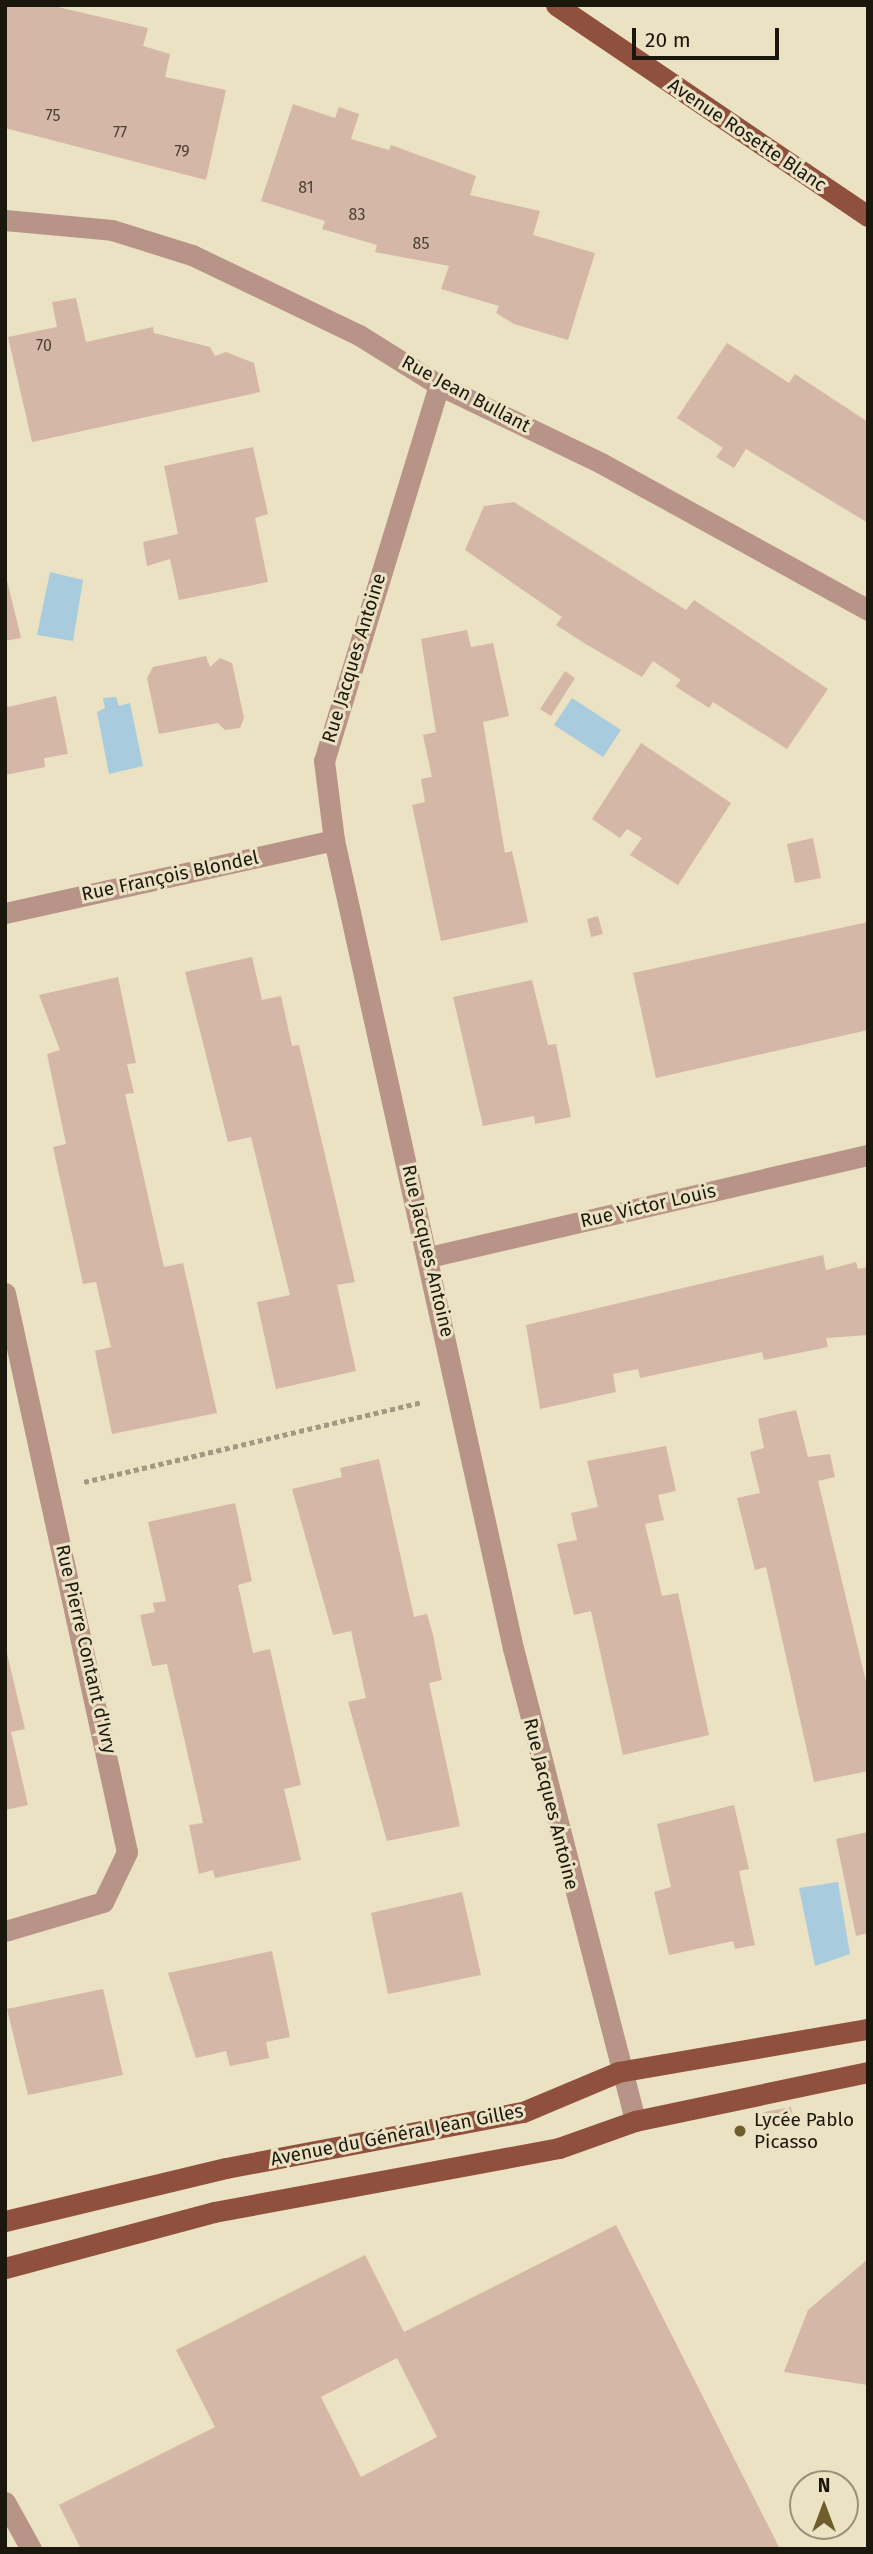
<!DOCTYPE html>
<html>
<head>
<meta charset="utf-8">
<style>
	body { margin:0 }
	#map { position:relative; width:873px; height:2554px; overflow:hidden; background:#ebe1c3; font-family:"Fira Sans",sans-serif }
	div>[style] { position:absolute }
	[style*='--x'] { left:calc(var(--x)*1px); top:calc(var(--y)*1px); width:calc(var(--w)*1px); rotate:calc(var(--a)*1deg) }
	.water>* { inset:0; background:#a8cbdd }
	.building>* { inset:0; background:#d5b7a7 }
	.path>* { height:4.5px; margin-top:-2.25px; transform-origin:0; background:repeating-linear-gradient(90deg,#a19a83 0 5px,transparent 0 8.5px) }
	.minor>* { height:21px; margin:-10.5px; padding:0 10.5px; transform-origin:10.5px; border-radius:10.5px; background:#b89388 }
	.major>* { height:21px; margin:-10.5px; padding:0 10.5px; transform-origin:10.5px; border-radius:10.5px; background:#8f513d }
	.dots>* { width:19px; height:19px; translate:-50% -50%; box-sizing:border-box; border:4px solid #ebe1c3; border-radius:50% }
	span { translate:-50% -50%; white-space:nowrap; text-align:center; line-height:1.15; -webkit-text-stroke:6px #ebe1c3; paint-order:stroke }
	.number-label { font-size:16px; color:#493f33 }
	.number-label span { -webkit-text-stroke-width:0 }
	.street-label { font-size:19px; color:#1a170c }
	.poi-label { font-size:19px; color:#1a170c }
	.left { translate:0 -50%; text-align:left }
	.frame { position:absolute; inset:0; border:7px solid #1a170c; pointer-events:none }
	.north { position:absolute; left:789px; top:2470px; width:70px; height:70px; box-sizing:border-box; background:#ebe1c3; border:2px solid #97907a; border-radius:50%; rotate:0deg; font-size:19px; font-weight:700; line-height:28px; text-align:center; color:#1a170c }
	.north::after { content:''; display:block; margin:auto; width:24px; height:32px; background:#705d2c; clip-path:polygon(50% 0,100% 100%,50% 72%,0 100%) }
	.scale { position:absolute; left:632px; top:28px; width:147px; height:32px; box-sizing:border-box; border:4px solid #1a170c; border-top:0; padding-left:9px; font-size:21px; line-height:24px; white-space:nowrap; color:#1a170c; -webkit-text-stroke:5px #ebe1c3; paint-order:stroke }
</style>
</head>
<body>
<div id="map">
	<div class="water">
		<div style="clip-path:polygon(50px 572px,83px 580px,73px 641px,37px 635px)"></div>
		<div style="clip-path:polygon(116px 697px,119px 706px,130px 703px,143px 766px,109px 774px,97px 712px,105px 708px,103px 698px)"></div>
		<div style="clip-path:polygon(572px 698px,621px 730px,603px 757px,554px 725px)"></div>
		<div style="clip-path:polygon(838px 1882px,850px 1954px,815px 1966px,799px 1888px)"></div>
	</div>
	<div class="building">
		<div style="clip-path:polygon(5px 5px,49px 5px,148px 28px,143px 46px,170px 54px,165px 77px,226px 90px,206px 180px,5px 128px)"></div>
		<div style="clip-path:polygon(293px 104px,335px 118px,339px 107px,359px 114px,351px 139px,389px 150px,391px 145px,476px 176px,470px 195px,540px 211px,533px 235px,595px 253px,568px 340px,514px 324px,496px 313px,499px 306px,441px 289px,449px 266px,375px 252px,377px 245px,322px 229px,325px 221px,261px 201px)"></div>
		<div style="clip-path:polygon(76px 298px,86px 342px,153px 327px,154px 333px,210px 347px,215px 356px,226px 352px,254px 363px,260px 392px,32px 442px,8px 337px,57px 327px,52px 302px)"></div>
		<div style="clip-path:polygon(727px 343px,789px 383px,795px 374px,868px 422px,868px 523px,746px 449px,734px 468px,716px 457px,723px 448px,677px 418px)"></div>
		<div style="clip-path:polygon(253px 447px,268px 514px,255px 518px,268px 582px,179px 600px,170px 559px,147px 566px,143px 542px,178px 534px,164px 466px)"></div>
		<div style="clip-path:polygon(514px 502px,686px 610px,694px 600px,828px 689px,787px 749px,713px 702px,709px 708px,675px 686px,681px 680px,653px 661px,642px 677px,584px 643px,556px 625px,562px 617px,465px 550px,484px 506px)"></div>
		<div style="clip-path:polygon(5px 572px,21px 638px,5px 641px)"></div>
		<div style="clip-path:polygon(467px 630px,471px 647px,493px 643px,509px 716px,483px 722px,505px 853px,512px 851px,528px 922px,441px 941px,412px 805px,425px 802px,421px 779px,432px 777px,423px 735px,436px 732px,421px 639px)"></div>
		<div style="clip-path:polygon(206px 656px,210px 667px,220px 658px,232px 663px,244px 718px,240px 728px,225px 730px,218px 723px,159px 734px,147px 678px,153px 667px)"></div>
		<div style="clip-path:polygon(565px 671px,575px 678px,551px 716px,540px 709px)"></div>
		<div style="clip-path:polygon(56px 696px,68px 754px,44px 758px,45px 767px,5px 775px,5px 701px,8px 707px)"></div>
		<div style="clip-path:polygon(641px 743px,731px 803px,678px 885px,630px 855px,642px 838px,627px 829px,620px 838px,592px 819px)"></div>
		<div style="clip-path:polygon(813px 838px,821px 878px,795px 883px,787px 844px)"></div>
		<div style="clip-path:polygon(598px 916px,603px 934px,591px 937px,587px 919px)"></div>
		<div style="clip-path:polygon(868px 922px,868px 1030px,656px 1078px,633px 973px)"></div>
		<div style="clip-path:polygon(252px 957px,262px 1000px,281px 996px,292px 1046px,299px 1045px,355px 1282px,337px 1285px,356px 1371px,276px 1389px,257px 1302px,290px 1295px,251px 1137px,228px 1142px,185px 972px)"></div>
		<div style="clip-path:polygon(118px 977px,136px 1063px,127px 1064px,134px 1093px,125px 1094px,164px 1267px,183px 1263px,217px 1413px,112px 1434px,95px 1351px,111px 1347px,96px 1282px,83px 1284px,53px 1147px,66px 1144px,47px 1054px,60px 1050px,39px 995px)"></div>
		<div style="clip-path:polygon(532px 980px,548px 1045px,556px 1044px,571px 1117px,535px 1124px,534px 1116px,483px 1126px,453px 997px)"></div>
		<div style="clip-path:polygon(823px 1255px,826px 1270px,856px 1262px,858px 1269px,868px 1267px,868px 1335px,826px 1338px,828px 1347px,764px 1360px,762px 1352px,640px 1378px,638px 1369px,613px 1374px,616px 1392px,540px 1409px,526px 1325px)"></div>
		<div style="clip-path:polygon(796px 1410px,808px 1457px,830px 1454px,835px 1477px,818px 1481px,868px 1690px,868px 1771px,814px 1782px,766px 1567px,755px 1570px,737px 1498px,760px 1493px,750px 1452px,764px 1448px,758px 1419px)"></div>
		<div style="clip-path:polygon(666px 1446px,676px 1491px,658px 1495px,664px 1520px,645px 1524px,662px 1596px,678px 1593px,709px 1735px,623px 1755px,591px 1611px,574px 1615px,557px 1544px,577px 1540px,571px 1513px,598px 1507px,587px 1461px)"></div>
		<div style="clip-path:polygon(379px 1459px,414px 1617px,427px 1614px,433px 1635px,442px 1680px,429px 1683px,460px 1826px,387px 1841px,348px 1702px,366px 1698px,351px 1631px,333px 1635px,292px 1489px,342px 1477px,340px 1468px)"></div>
		<div style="clip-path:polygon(235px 1503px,252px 1581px,238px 1585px,253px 1653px,270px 1649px,301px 1785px,284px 1789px,301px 1860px,215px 1878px,213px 1870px,199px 1874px,189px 1825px,203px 1823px,200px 1808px,167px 1664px,152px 1666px,140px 1615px,155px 1612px,153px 1603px,166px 1601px,148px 1522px)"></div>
		<div style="clip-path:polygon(5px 1645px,25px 1729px,11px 1732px,28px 1805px,5px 1810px)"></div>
		<div style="clip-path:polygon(734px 1805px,749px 1869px,739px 1871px,755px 1945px,735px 1949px,733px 1941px,669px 1955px,654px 1892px,671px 1887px,657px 1824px)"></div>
		<div style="clip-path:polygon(868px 1832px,868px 1933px,856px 1936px,836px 1839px)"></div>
		<div style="clip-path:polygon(462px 1892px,481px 1975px,388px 1994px,371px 1913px)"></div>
		<div style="clip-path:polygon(272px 1951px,290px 2037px,266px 2042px,269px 2058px,230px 2066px,226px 2051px,196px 2058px,168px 1973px)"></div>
		<div style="clip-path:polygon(103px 1989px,123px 2075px,28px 2095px,7px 2009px)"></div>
		<div style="clip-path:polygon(791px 2107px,794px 2121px,767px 2126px,764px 2112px)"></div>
		<div style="clip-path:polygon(evenodd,616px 2225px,780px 2549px,81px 2549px,59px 2505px,215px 2427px,176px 2350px,365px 2255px,404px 2332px,616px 2225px,397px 2358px,437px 2437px,361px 2477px,321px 2397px,397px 2358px)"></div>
		<div style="clip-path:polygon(868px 2259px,868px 2385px,784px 2372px,808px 2310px)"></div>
	</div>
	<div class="path">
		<div style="--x:84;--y:1482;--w:348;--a:-13.3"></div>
	</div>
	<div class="minor">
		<div style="--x:5;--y:220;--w:107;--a:5.3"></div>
		<div style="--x:112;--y:230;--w:84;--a:17.4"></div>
		<div style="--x:192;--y:255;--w:185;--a:25.6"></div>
		<div style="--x:359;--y:335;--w:94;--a:32"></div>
		<div style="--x:439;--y:385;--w:180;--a:25.7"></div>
		<div style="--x:601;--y:463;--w:305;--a:28.8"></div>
		<div style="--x:439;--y:385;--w:393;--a:107"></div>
		<div style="--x:324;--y:761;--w:80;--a:82.8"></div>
		<div style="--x:334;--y:840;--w:828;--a:77.51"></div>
		<div style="--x:513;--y:1648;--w:488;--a:75.5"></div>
		<div style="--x:5;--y:913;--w:337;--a:-12.5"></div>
		<div style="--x:429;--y:1257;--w:451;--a:-13.1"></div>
		<div style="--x:5;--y:1293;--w:572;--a:77.69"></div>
		<div style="--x:127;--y:1852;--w:55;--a:115.6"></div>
		<div style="--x:103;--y:1902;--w:102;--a:163.5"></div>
		<div style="--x:5;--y:2502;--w:54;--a:61"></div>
	</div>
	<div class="major">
		<div style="--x:556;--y:5;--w:377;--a:34.1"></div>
		<div style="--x:5;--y:2221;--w:227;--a:-13.5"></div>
		<div style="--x:226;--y:2168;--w:302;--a:-10.7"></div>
		<div style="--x:523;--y:2112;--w:103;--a:-22.8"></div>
		<div style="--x:618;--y:2072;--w:254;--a:-9.8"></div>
		<div style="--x:5;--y:2268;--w:216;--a:-15"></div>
		<div style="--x:214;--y:2212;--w:351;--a:-10.5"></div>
		<div style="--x:559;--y:2148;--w:81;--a:-19.6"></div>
		<div style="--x:635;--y:2121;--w:238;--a:-11.9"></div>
	</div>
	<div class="dots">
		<div style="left:740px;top:2131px;background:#705d2c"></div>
	</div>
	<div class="number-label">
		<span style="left:53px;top:116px">75</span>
		<span style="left:120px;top:133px">77</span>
		<span style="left:182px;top:152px">79</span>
		<span style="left:306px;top:188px">81</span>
		<span style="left:357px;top:215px">83</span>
		<span style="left:421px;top:244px">85</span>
		<span style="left:44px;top:346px">70</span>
	</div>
	<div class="street-label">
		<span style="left:747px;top:135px;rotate:34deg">Avenue Rosette Blanc</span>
		<span style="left:466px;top:394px;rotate:28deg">Rue Jean Bullant</span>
		<span style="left:354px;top:658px;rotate:-73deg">Rue Jacques Antoine</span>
		<span style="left:170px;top:876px;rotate:-12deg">Rue François Blondel</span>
		<span style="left:648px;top:1206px;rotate:-13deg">Rue Victor Louis</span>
		<span style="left:428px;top:1251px;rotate:77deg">Rue Jacques Antoine</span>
		<span style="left:86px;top:1649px;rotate:77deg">Rue Pierre Contant d'Ivry</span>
		<span style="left:551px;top:1804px;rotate:76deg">Rue Jacques Antoine</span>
		<span style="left:397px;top:2135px;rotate:-11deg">Avenue du Général Jean Gilles</span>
	</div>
	<div class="poi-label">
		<span class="left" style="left:754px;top:2131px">Lycée Pablo<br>Picasso</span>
	</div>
	<div class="frame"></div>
	<div class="north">N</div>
	<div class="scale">20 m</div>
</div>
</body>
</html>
